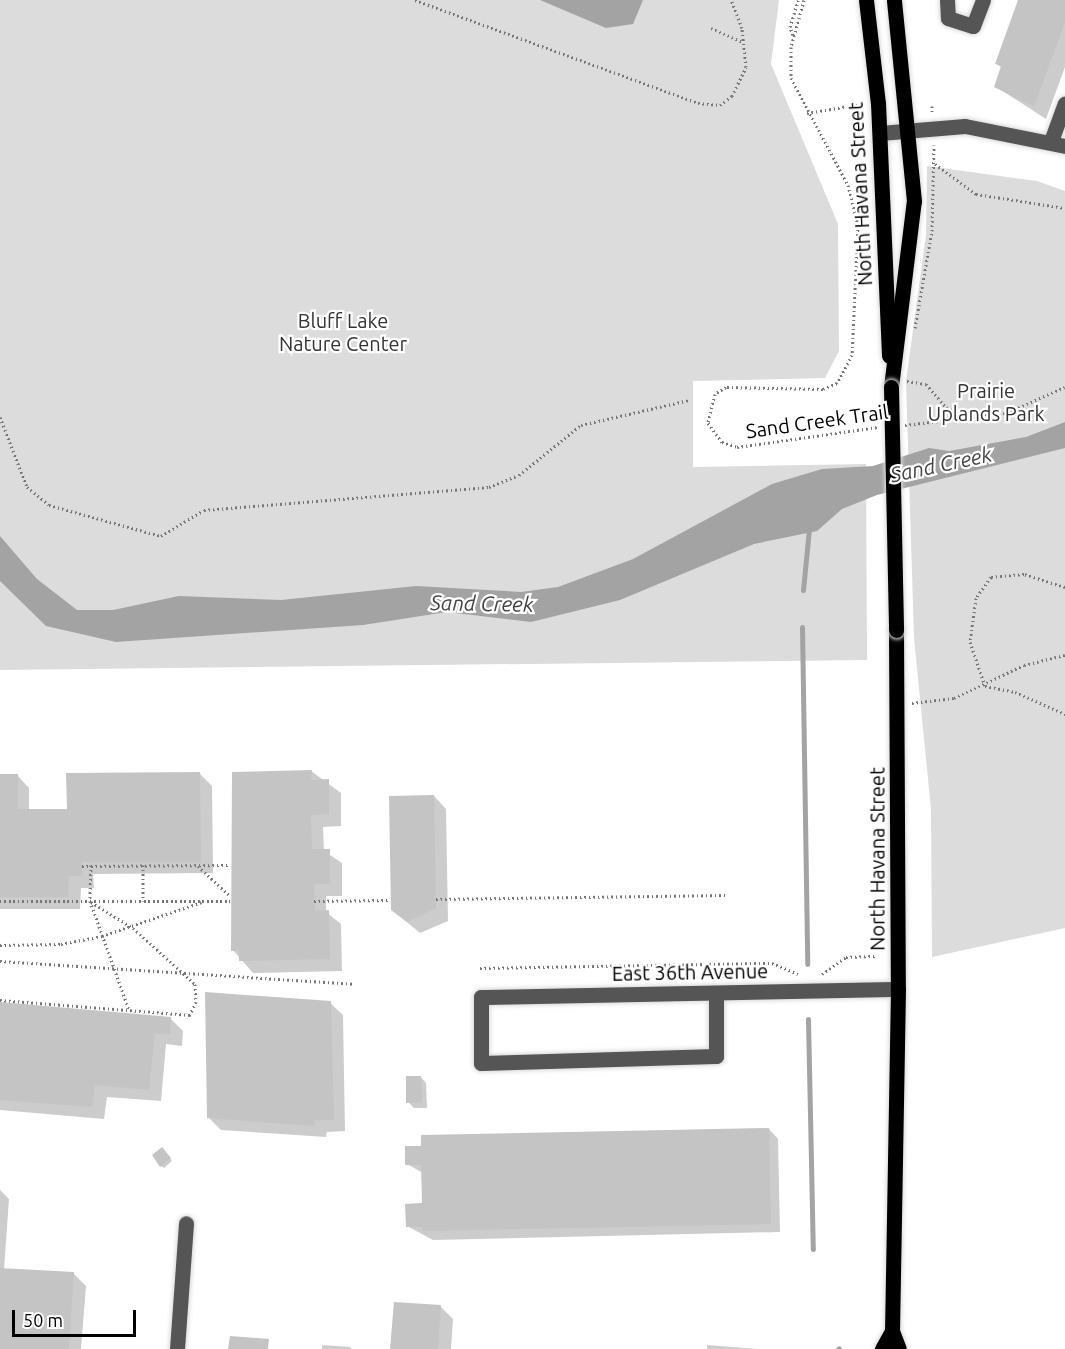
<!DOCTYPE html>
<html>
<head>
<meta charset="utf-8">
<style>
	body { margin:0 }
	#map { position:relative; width:1065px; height:1349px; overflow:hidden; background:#fff; font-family:Ubuntu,sans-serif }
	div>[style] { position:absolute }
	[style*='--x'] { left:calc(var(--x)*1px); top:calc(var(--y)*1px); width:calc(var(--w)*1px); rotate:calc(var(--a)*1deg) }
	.green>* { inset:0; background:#dcdcdc }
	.water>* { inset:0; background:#a3a3a3 }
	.shadow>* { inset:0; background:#0003 }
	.stream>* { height:5px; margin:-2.5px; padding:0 2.5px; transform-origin:2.5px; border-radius:2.5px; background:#a3a3a3 }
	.building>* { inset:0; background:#c4c4c4 }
	.path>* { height:3px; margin-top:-1.5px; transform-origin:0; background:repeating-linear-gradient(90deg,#777 0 1.5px,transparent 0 4.5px) }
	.roads { filter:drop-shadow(0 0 2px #dbdbdb) drop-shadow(0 0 2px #dbdbdb) }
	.minor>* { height:15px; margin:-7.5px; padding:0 7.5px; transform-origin:7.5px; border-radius:7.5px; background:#555 }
	.major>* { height:15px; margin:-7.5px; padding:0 7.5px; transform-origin:7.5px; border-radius:7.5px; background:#000 }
	.bridges { filter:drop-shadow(0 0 2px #dbdbdb) drop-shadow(0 0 2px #dbdbdb) }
	.major-bridge>* { height:15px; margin:-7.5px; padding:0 7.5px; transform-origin:7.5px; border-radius:7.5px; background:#000 }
	span { translate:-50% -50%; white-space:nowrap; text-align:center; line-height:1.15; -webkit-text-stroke:4.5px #fff; paint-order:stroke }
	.street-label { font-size:20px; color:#000 }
	.park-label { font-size:20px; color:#333 }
	.water-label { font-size:21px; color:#444; font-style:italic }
	.scale { position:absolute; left:12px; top:1310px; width:124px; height:27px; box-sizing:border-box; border:3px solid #000; border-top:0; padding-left:8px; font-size:18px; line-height:21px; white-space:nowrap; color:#000; -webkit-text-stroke:4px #fff; paint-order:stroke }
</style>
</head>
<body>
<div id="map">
	<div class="green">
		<div style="clip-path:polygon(0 0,779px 0,771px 64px,838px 224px,839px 351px,825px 378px,693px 381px,693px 467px,866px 464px,867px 660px,0 670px)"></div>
		<div style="clip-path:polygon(927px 166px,1037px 181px,1065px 191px,1065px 928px,932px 957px,931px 809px,914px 638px,906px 381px,926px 235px)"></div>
	</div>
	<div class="water">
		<div style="clip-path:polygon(540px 0,643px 0,633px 24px,606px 28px)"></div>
		<div style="clip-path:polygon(1065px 422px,1065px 448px,877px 495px,842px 509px,817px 531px,754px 544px,620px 600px,531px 622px,447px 612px,363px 625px,116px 642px,46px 626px,0 581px,0 536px,37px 579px,77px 610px,113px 610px,179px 596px,281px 600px,416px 586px,521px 592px,558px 587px,633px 559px,772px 484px,822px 469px,873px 466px,929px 448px,949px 451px,1026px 437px)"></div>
	</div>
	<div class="shadow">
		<div style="clip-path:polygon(1019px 0,1065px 0,1065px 67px,1046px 119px,995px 86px,1002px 68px,996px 63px)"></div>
		<div style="clip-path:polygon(311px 771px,341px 793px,341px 826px,323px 827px,324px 851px,342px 863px,342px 896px,326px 896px,326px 912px,341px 924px,342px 971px,253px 973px,233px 950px)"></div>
		<div style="clip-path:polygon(200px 774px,212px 786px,213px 873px,93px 874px,94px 888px,81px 888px,80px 909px,0 909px,0 776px,17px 775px,29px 788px,29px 810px,68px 810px)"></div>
		<div style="clip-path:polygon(434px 796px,446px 809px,448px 921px,420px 933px,392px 910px)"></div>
		<div style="clip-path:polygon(330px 1003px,343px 1015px,345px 1131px,327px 1132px,326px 1137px,221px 1130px,209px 1118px)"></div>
		<div style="clip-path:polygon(0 1004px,170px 1018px,183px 1031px,182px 1046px,166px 1044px,161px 1101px,107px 1097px,104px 1119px,0 1110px)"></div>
		<div style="clip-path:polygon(421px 1077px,426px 1083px,427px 1108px,414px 1108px,408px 1102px)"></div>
		<div style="clip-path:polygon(769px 1129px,778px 1139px,780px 1232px,433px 1240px,407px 1226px,424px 1205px,423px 1173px,407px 1164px)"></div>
		<div style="clip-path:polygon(165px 1152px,172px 1161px,164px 1168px,161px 1166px)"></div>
		<div style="clip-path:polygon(0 1190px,9px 1199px,4px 1270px,74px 1274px,86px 1286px,81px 1349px,0 1349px)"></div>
		<div style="clip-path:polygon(441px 1307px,453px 1319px,451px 1349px,392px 1349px)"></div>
		<div style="clip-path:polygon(322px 1345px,350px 1347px,352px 1349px,322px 1349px)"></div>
		<div style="clip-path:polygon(707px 1345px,758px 1349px,707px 1349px)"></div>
	</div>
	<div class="stream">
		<div style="--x:803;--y:590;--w:61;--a:-84.4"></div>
		<div style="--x:802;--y:627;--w:337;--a:89.1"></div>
		<div style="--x:808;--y:1019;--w:230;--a:88.8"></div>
		<div style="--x:838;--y:1349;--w:1;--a:-45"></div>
	</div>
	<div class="building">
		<div style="clip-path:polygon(1018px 0,1065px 0,1065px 22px,1034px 107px,994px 87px,1001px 66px,995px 64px)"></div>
		<div style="clip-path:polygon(312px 770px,311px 780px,329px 779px,329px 814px,311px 815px,312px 849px,330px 849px,330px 884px,314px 884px,315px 911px,329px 910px,330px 959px,239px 961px,239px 951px,231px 951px,232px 772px)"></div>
		<div style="clip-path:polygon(200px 772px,201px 862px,82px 862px,82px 876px,69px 876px,68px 897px,0 897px,0 774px,18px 774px,18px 809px,67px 809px,66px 773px)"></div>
		<div style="clip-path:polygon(434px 795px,436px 908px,407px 922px,391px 910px,389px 796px)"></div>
		<div style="clip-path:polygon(205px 992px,331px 1001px,334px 1120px,315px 1120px,314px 1126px,207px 1118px)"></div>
		<div style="clip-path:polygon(0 1002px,171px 1017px,170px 1034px,155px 1033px,149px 1090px,95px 1085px,92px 1107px,0 1100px)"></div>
		<div style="clip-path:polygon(406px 1076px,421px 1076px,422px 1102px,406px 1103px)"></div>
		<div style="clip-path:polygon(769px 1128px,771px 1224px,423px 1231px,423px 1227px,406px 1227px,405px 1204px,422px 1203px,421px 1165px,405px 1165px,405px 1146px,421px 1146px,421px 1135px)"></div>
		<div style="clip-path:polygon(162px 1147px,171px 1158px,160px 1167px,152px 1155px)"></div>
		<div style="clip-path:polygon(0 1268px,74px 1272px,69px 1349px,0 1349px)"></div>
		<div style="clip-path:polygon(394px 1302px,441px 1305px,438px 1349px,390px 1349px)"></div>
		<div style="clip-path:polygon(230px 1336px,269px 1339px,268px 1349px,228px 1349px)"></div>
	</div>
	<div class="path">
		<div style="--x:415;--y:0;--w:301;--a:20"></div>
		<div style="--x:698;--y:103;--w:22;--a:5"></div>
		<div style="--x:720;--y:105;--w:15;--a:-37"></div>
		<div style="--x:732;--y:96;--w:32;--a:-64"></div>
		<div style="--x:746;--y:67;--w:39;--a:-96"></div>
		<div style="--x:742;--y:28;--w:30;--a:-111"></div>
		<div style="--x:804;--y:0;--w:49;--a:105.5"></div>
		<div style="--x:791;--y:47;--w:31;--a:90"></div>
		<div style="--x:791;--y:78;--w:121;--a:62"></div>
		<div style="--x:848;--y:185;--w:41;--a:76"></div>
		<div style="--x:858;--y:225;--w:130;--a:92.6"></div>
		<div style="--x:852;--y:355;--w:32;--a:118"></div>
		<div style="--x:837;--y:383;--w:15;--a:157"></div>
		<div style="--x:823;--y:389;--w:97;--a:-178.8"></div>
		<div style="--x:726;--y:387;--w:13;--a:148"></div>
		<div style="--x:715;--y:394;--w:30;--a:104"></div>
		<div style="--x:708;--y:423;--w:24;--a:54"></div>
		<div style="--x:722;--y:442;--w:16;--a:18"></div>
		<div style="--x:737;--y:447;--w:142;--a:-8.1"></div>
		<div style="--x:711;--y:28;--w:35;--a:24"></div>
		<div style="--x:793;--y:35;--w:9;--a:-111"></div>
		<div style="--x:790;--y:27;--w:28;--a:-73"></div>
		<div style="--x:932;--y:106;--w:8;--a:90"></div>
		<div style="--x:807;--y:113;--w:56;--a:-9.3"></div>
		<div style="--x:935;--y:164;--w:51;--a:36.2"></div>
		<div style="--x:976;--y:194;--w:90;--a:8.9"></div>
		<div style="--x:915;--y:328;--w:98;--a:-80.1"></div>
		<div style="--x:932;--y:231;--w:86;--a:-88.7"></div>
		<div style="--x:907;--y:381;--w:19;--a:9"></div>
		<div style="--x:926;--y:384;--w:30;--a:49"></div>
		<div style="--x:946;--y:407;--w:24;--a:28"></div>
		<div style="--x:0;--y:417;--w:75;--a:68.9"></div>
		<div style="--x:27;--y:487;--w:28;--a:39"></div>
		<div style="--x:49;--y:505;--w:116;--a:15.5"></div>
		<div style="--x:161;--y:536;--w:50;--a:-31.2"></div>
		<div style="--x:204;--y:510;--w:286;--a:-4.6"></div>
		<div style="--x:489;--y:487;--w:32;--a:-22"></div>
		<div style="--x:519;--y:475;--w:80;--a:-38.9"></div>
		<div style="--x:581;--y:425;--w:111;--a:-13"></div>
		<div style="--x:905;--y:425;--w:102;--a:-6.8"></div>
		<div style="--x:1006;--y:413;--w:64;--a:-23.8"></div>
		<div style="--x:1065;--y:587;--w:43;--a:-162.4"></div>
		<div style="--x:1024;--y:574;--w:33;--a:175"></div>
		<div style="--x:991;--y:577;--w:26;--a:126"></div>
		<div style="--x:976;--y:598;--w:44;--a:97.8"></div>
		<div style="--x:970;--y:642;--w:46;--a:71.2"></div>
		<div style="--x:985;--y:686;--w:31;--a:11"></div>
		<div style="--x:1015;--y:692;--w:55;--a:23.7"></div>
		<div style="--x:912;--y:703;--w:42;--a:-6.8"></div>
		<div style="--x:954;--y:698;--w:77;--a:-25.2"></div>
		<div style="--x:1024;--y:665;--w:42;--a:-13.7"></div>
		<div style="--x:91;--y:865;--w:36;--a:92"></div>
		<div style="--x:90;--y:901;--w:116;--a:70.3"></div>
		<div style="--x:143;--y:865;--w:36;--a:90"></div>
		<div style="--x:82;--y:866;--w:147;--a:-0.4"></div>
		<div style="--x:198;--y:866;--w:42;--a:43.1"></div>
		<div style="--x:436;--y:899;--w:291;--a:-0.8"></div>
		<div style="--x:0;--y:901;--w:230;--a:0"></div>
		<div style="--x:314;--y:901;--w:76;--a:-0.8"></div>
		<div style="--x:91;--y:902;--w:49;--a:31.8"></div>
		<div style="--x:133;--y:928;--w:84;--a:42.1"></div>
		<div style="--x:195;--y:984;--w:18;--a:87"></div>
		<div style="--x:196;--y:1002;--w:18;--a:117"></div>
		<div style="--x:0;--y:945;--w:61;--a:-0.9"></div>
		<div style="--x:61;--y:944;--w:42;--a:-11"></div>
		<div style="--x:102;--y:936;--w:106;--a:-18.8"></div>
		<div style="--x:0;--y:961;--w:354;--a:3.7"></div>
		<div style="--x:480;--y:968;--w:292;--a:-1"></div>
		<div style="--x:772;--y:963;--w:28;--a:23"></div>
		<div style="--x:822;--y:974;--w:29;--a:-35"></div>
		<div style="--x:846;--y:957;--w:31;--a:-2"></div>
		<div style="--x:0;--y:1000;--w:191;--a:4.5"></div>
	</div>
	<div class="roads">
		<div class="minor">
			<div style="--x:947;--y:0;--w:18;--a:87"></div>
			<div style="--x:948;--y:18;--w:26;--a:18"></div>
			<div style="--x:973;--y:26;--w:28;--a:-69"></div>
			<div style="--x:880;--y:133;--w:85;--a:-4.7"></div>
			<div style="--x:965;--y:126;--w:102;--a:11.3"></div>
			<div style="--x:1051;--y:141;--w:40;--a:-69.8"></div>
			<div style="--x:716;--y:993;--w:63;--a:90"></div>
			<div style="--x:716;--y:1056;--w:235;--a:178.3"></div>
			<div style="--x:481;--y:1063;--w:66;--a:-90"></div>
			<div style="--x:481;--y:997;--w:417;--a:-1.1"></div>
			<div style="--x:177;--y:1349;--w:126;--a:-85.9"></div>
		</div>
		<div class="major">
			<div style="--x:866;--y:0;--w:104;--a:83.4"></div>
			<div style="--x:878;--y:103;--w:253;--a:87.5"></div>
			<div style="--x:891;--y:387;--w:187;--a:-83"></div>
			<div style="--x:914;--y:201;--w:202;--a:-95.7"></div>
			<div style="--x:896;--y:630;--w:359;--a:89.7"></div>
			<div style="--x:898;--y:989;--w:342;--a:91"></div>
			<div style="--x:892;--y:1331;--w:19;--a:69"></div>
			<div style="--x:882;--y:1349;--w:21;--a:-61"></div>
		</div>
	</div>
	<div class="bridges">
		<div class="major-bridge">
			<div style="--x:891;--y:387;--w:243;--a:88.8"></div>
		</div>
	</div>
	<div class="street-label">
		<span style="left:860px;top:194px;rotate:-93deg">North Havana Street</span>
		<span style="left:817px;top:421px;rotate:-8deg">Sand Creek Trail</span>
		<span style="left:877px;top:859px;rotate:-90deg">North Havana Street</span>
		<span style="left:690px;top:972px;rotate:-1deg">East 36th Avenue</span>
	</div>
	<div class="park-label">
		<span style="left:343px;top:332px">Bluff Lake<br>Nature Center</span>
		<span style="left:986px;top:402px">Prairie<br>Uplands Park</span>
	</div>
	<div class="water-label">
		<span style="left:941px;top:464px;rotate:-12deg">Sand Creek</span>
		<span style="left:482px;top:603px;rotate:1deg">Sand Creek</span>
	</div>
	<div class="scale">50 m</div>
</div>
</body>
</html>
